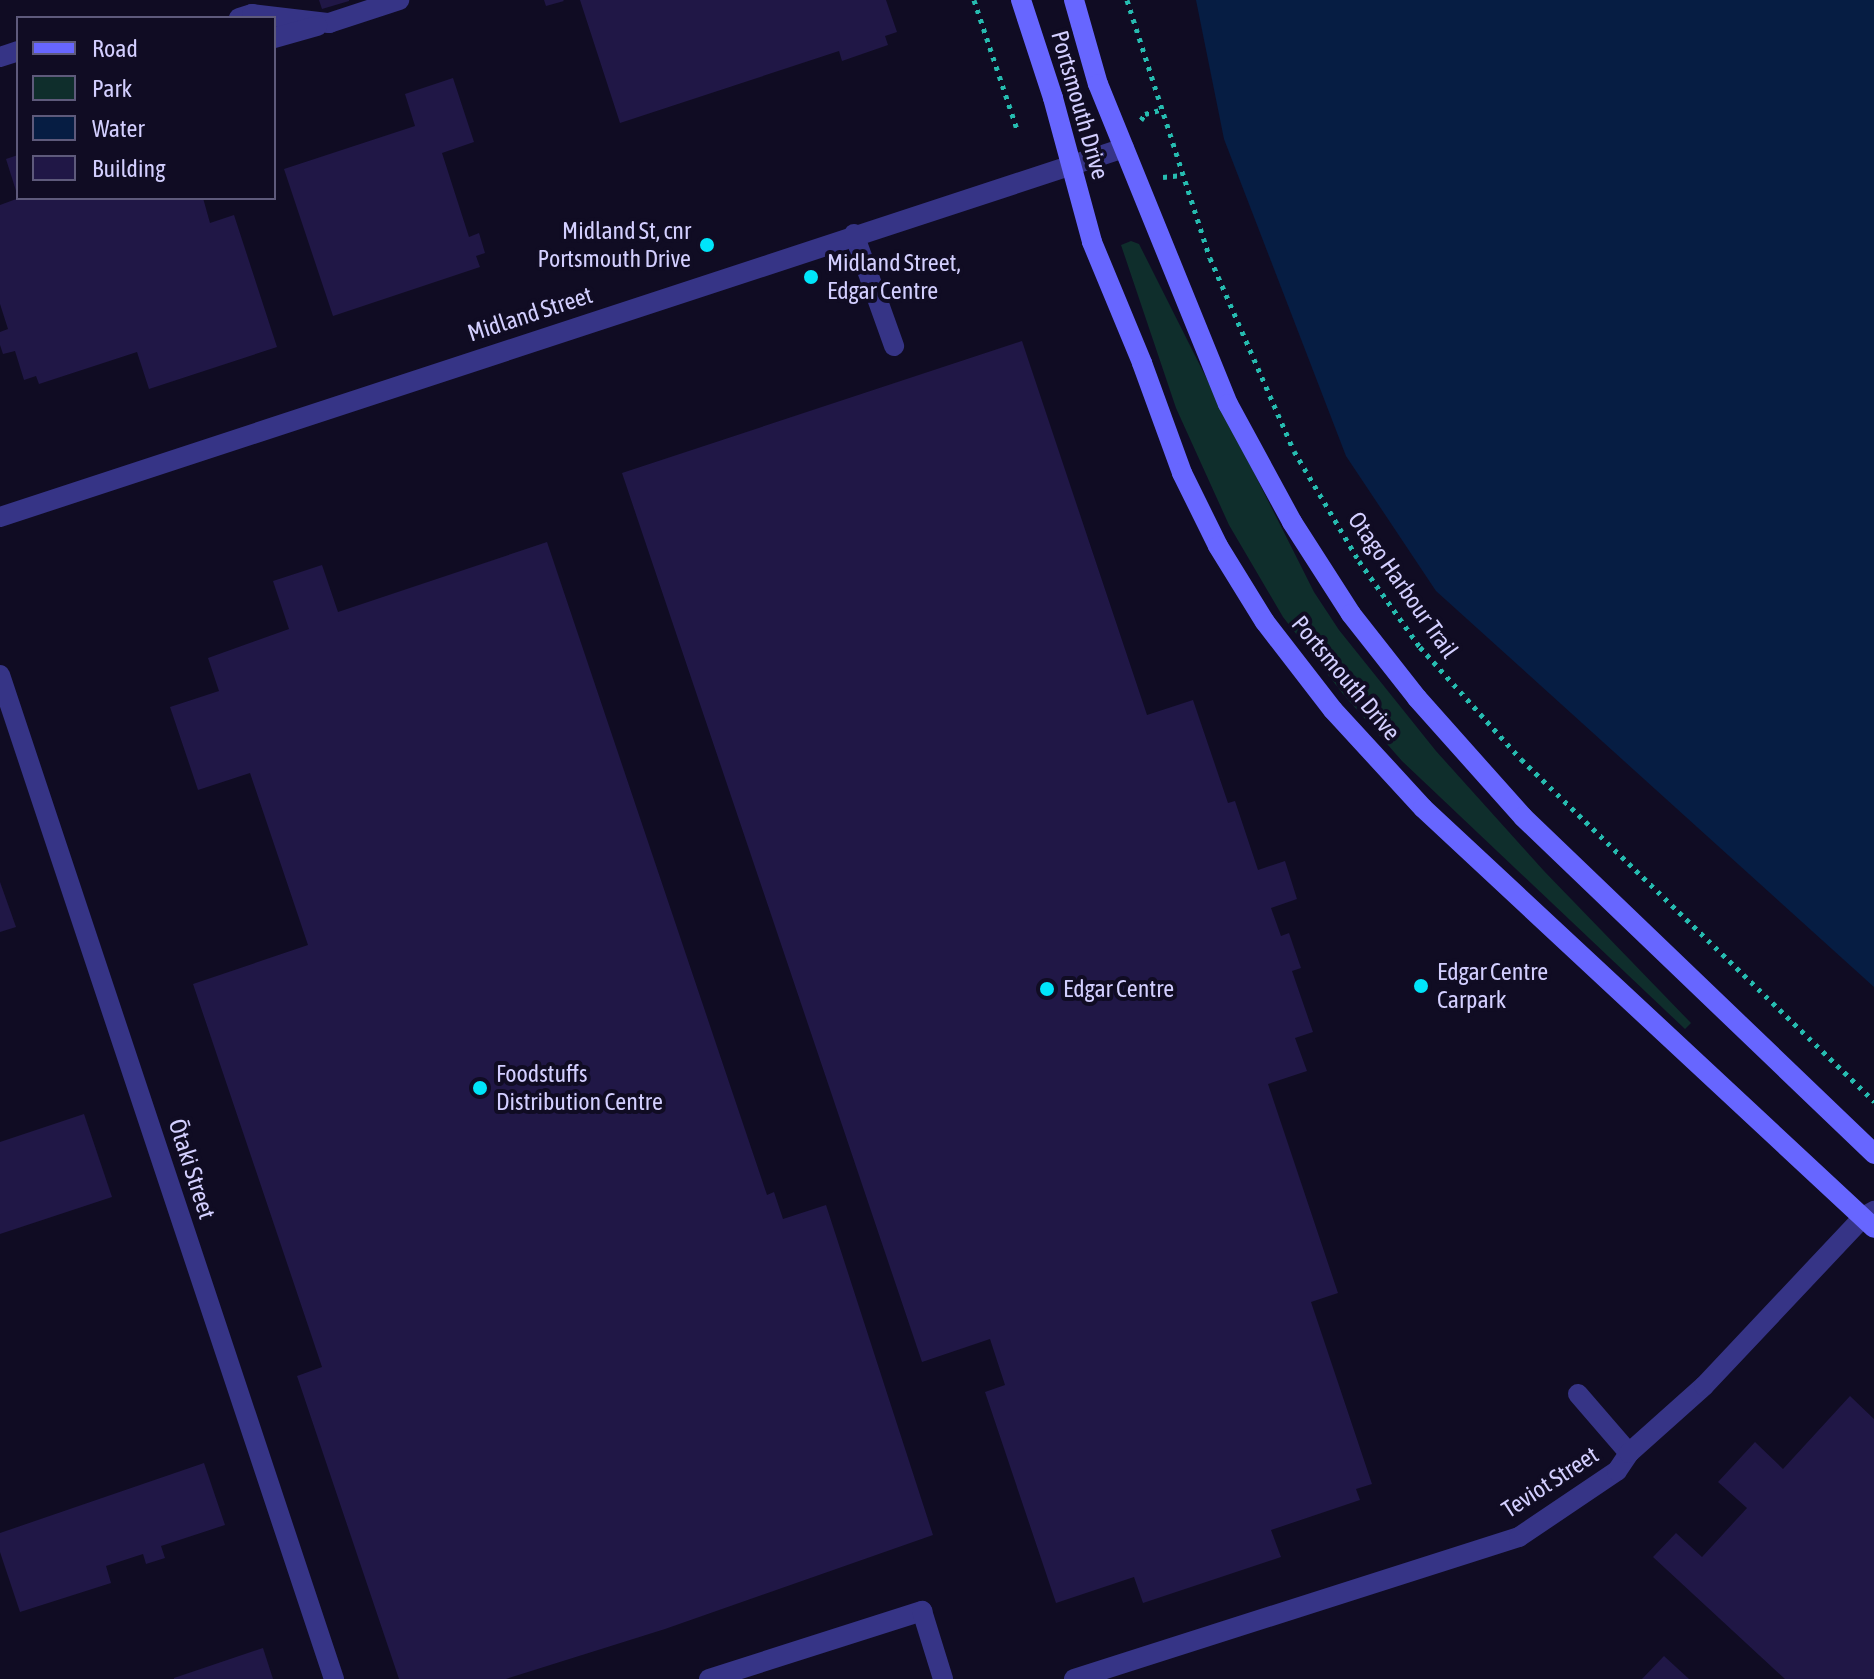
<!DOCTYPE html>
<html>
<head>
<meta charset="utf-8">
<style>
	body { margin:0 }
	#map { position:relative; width:1874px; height:1679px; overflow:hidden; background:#100c23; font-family:"Asap Condensed",sans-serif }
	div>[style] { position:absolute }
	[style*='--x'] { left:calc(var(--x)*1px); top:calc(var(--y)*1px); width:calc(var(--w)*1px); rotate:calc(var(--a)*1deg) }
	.green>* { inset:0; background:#0f2e2c }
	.water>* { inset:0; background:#061d43 }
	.building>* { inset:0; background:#201746 }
	.path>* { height:5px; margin-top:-2.5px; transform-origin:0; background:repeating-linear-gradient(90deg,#26bcb0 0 4px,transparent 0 10px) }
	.service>* { height:20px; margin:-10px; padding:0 10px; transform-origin:10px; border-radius:10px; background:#363486 }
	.minor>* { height:20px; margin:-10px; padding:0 10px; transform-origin:10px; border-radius:10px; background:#363486 }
	.secondary>* { height:20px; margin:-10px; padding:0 10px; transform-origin:10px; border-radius:10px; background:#6766ff }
	.dots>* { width:22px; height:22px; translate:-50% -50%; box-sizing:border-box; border:4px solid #100c23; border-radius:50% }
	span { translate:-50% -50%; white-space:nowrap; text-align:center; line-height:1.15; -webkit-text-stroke:8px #100c23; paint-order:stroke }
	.street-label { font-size:24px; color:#d3cfff }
	.poi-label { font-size:24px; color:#d3cfff }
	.right { translate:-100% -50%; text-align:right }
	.left { translate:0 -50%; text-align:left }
	.legend { position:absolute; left:16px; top:16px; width:260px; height:184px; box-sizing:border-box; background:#100c23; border:2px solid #5e5a7b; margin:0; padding:10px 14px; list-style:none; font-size:24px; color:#d3cfff }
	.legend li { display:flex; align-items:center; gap:16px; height:40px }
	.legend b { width:40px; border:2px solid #5e5a7b }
</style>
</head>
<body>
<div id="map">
	<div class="green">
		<div style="clip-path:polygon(1131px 241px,1139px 244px,1314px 592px,1339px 630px,1436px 751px,1544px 871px,1691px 1023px,1685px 1029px,1402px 761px,1343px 694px,1283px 617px,1229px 525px,1176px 408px,1121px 245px)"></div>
	</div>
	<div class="water">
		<div style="clip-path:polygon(1196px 0,1874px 0,1874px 987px,1436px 591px,1346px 456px,1224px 139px)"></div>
	</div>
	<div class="building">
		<div style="clip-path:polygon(319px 0,349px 0,349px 1px,322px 9px)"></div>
		<div style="clip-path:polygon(544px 0,563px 0,564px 1px,546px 6px)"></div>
		<div style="clip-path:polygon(580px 0,886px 0,897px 32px,885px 36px,888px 45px,842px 61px,839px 51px,620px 123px)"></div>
		<div style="clip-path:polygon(453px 78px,474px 142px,442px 153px,469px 237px,479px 233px,485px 253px,476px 256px,480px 267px,333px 316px,284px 169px,415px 126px,405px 94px)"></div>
		<div style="clip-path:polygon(18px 155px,18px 194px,17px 194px,6px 159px)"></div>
		<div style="clip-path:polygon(19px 198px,203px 198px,210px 223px,234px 215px,277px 347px,149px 389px,137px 352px,39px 384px,36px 376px,24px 380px,15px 351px,3px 354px,0 345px,0 332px,8px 329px,0 304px,0 205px)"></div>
		<div style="clip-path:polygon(1022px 341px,1147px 715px,1193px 700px,1228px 803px,1235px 801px,1258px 870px,1285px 861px,1297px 899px,1271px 908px,1281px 936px,1289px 933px,1301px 968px,1292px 971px,1313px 1032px,1295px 1038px,1307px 1071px,1268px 1084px,1338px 1293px,1311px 1302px,1372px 1484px,1356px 1489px,1360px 1500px,1271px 1530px,1281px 1557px,1143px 1603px,1134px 1577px,1056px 1603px,985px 1392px,1005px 1385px,990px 1339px,922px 1362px,622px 473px)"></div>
		<div style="clip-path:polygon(547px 542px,767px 1195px,774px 1192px,783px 1219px,826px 1205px,933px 1535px,665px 1629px,506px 1679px,399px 1679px,297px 1376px,322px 1367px,193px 984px,308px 945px,250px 773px,198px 790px,170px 707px,219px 691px,208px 658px,289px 629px,273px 581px,322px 565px,338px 612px)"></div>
		<div style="clip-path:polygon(0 882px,16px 927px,0 932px)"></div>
		<div style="clip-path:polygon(84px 1114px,112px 1197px,0 1234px,0 1142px)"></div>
		<div style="clip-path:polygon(1850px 1396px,1874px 1419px,1874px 1679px,1785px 1679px,1653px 1557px,1676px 1533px,1702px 1557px,1747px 1508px,1718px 1482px,1755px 1442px,1783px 1469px)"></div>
		<div style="clip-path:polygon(204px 1463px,225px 1525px,161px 1546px,165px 1558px,146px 1564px,143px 1554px,106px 1566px,111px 1583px,20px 1612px,0 1552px,0 1533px)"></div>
		<div style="clip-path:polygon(263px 1648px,273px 1679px,174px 1679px,174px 1678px)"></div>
		<div style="clip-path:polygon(1664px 1656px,1689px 1679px,1642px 1679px)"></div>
	</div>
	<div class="path">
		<div style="--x:974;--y:0;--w:136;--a:71.6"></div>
		<div style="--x:1127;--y:0;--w:271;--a:72.2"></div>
		<div style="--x:1210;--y:258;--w:210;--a:66.5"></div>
		<div style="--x:1294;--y:451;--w:128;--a:59.4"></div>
		<div style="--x:1359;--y:561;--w:105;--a:54.7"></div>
		<div style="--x:1420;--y:647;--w:151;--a:48"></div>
		<div style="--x:1521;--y:759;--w:492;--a:44.1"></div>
		<div style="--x:1141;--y:120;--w:7;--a:-56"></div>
		<div style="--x:1145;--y:114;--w:16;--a:-15"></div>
		<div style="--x:1163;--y:177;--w:19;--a:-6"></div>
	</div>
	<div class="service">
		<div style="--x:239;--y:18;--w:14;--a:-17"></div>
		<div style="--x:252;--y:14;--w:78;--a:6.7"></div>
		<div style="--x:329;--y:23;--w:74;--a:-18.2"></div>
		<div style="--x:274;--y:38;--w:45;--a:-15.6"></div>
		<div style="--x:0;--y:57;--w:19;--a:-18"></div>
		<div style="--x:854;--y:234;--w:119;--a:70.3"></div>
		<div style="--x:1578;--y:1394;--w:78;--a:49.2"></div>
		<div style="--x:709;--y:1679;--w:224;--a:-17.7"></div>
		<div style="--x:922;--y:1611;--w:71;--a:72.8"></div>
	</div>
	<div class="minor">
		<div style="--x:0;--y:517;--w:1183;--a:-18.17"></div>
		<div style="--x:0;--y:675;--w:1058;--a:71.6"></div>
		<div style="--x:1074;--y:1679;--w:467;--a:-17.7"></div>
		<div style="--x:1519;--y:1537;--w:118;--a:-34"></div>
		<div style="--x:1617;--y:1471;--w:22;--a:-56"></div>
		<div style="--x:1629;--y:1453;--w:101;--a:-41.8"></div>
		<div style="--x:1704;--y:1386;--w:232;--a:-46.7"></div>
		<div style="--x:1863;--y:1217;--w:13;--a:-29"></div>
	</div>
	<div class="secondary">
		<div style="--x:1021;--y:0;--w:103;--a:71.9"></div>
		<div style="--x:1053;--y:98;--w:149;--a:74.8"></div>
		<div style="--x:1092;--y:242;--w:131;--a:67.5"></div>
		<div style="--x:1142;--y:363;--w:117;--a:70"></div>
		<div style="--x:1182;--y:473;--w:81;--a:63.7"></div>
		<div style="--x:1218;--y:546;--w:89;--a:58.3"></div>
		<div style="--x:1265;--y:622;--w:111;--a:52.3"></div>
		<div style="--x:1333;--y:710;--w:133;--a:47.4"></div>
		<div style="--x:1423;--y:808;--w:616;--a:42.96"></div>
		<div style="--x:1074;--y:0;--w:87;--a:74.1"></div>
		<div style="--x:1098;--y:84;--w:345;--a:67.9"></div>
		<div style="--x:1228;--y:404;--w:134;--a:61.5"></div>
		<div style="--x:1292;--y:522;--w:109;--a:57.3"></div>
		<div style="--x:1351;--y:614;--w:107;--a:51.8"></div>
		<div style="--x:1417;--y:698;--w:159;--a:48.3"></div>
		<div style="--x:1523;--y:817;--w:487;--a:43.8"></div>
	</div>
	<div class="dots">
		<div style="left:707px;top:245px;background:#00e5fa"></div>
		<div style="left:811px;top:277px;background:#00e5fa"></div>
		<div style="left:1421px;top:986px;background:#00e5fa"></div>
		<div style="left:1047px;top:989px;background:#00e5fa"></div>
		<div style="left:480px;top:1088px;background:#00e5fa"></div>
	</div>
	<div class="street-label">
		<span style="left:1080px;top:105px;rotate:74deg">Portsmouth Drive</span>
		<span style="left:530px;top:314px;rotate:-18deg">Midland Street</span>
		<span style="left:1403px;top:585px;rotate:55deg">Otago Harbour Trail</span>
		<span style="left:1346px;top:678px;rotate:50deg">Portsmouth Drive</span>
		<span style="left:192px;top:1169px;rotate:72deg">Ōtaki Street</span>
		<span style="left:1550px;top:1482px;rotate:-33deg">Teviot Street</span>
	</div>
	<div class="poi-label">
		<span class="right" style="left:691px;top:245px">Midland St, cnr<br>Portsmouth Drive</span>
		<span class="left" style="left:827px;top:277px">Midland Street,<br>Edgar Centre</span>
		<span class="left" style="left:1437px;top:986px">Edgar Centre<br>Carpark</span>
		<span class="left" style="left:1063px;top:989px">Edgar Centre</span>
		<span class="left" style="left:496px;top:1088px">Foodstuffs<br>Distribution Centre</span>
	</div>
	<ul class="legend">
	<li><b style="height:10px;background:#6766ff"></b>Road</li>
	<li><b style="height:22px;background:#0f2e2c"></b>Park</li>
	<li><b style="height:22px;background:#061d43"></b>Water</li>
	<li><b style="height:22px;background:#201746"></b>Building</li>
	</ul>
</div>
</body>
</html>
